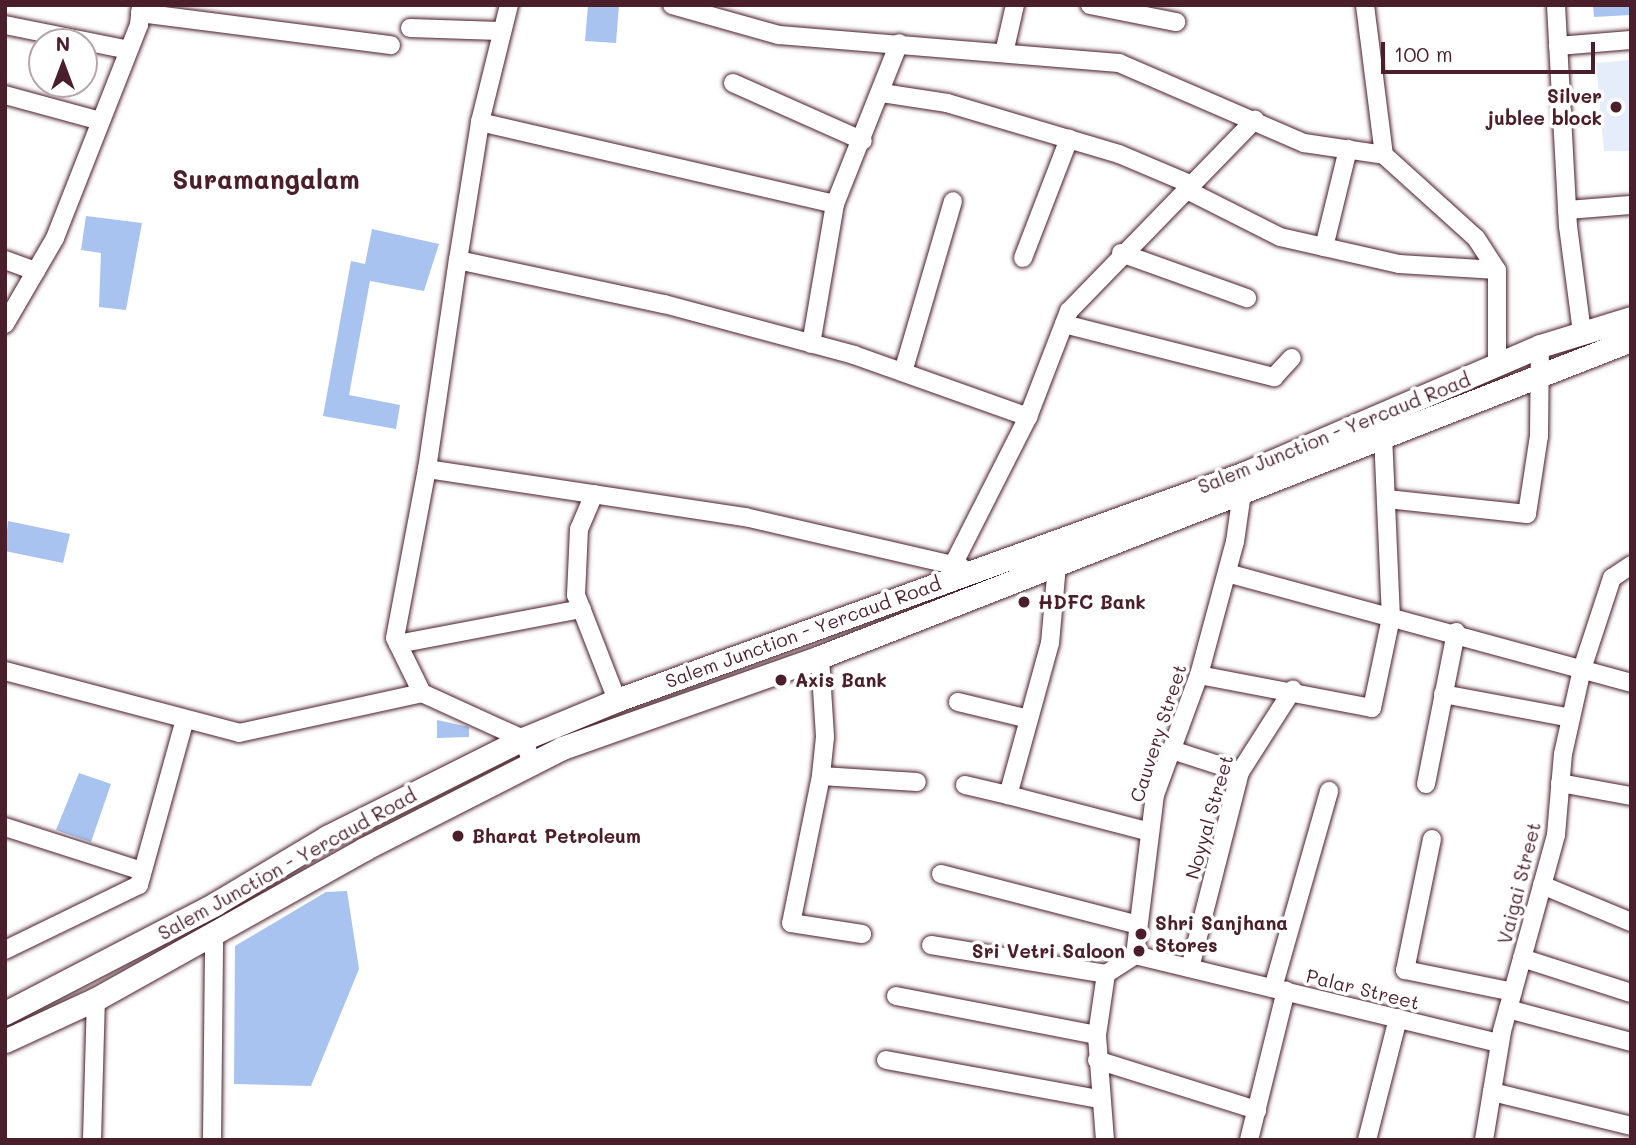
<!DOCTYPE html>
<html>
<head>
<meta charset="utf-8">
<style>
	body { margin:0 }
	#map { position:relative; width:1636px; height:1145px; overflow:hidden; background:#fff; font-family:Mali,sans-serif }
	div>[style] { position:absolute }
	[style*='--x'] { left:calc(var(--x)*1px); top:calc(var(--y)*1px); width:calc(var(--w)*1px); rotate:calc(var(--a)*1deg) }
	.built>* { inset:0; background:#e5edfa }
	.building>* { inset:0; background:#a8c3f0 }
	.roads { filter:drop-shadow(0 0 2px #4a1f2b) drop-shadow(0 0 2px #4a1f2b) }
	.minor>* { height:18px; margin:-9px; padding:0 9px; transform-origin:9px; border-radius:9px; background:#fff }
	.major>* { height:23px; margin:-11.5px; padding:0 11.5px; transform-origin:11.5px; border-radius:11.5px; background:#fff }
	.dots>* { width:19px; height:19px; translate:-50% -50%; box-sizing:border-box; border:4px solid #fff; border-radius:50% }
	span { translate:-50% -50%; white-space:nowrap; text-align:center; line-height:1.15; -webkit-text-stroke:7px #fff; paint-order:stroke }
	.poi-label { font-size:19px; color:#4a1f2b; font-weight:700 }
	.right { translate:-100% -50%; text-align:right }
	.left { translate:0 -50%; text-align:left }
	.street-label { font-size:19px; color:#4a1f2b }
	.district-label { font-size:26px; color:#4a1f2b; font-weight:700 }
	.frame { position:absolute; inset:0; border:7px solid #4a1f2b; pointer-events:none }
	.north { position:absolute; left:28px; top:28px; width:70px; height:70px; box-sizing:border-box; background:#fff; border:2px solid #b7a5aa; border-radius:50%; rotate:0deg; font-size:19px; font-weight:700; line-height:28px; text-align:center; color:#4a1f2b }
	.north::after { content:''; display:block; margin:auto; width:24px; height:32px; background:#4a1f2b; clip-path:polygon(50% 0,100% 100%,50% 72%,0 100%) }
	.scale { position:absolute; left:1381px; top:42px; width:214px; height:32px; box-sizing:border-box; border:4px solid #4a1f2b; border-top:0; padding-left:9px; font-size:21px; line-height:24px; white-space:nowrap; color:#4a1f2b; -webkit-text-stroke:5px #fff; paint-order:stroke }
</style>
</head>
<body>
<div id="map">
	<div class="built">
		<div style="clip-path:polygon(1631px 60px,1631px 151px,1604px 151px,1596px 63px)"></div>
	</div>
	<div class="building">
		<div style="clip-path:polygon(588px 5px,619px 5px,616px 43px,585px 41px)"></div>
		<div style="clip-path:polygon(1593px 5px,1631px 5px,1631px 15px,1594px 17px)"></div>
		<div style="clip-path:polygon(86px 216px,142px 223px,126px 310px,99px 307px,101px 253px,81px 250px)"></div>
		<div style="clip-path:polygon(372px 229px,439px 244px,424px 291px,370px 281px,349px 395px,400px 405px,396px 429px,323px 416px,351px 261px,365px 264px)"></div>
		<div style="clip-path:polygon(8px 521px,70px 534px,63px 563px,5px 551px)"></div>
		<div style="clip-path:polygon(437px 720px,469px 727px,469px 737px,437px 738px)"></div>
		<div style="clip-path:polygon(79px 773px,111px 784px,91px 842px,56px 830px)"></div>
		<div style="clip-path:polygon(347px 891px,359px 969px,311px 1086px,234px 1084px,235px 946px,326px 892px)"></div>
	</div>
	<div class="roads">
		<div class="minor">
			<div style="--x:672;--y:5;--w:111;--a:15.7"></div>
			<div style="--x:779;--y:35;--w:341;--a:4.7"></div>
			<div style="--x:1119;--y:63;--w:202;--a:23.4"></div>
			<div style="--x:1304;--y:143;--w:81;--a:8.5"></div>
			<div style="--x:1384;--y:155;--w:124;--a:42.1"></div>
			<div style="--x:1476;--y:238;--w:38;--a:57"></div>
			<div style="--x:1497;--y:270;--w:95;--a:90"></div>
			<div style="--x:1090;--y:5;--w:88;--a:11.2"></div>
			<div style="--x:1365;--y:5;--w:151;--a:82.8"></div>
			<div style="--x:1556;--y:5;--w:221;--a:86.9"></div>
			<div style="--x:1568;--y:226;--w:107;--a:82.5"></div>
			<div style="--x:140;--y:13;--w:253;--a:7.3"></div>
			<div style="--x:5;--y:25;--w:126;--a:11.4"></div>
			<div style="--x:410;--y:28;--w:89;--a:1.9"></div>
			<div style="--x:1558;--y:46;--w:73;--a:-4.7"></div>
			<div style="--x:1004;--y:53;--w:49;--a:-77.1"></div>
			<div style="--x:733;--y:83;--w:142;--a:24"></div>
			<div style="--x:882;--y:93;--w:66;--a:8.7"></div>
			<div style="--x:947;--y:103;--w:179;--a:16.5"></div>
			<div style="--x:1119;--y:154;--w:77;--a:22.9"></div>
			<div style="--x:5;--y:95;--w:99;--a:15.2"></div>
			<div style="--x:480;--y:122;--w:121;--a:-76.1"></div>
			<div style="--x:1185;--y:189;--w:106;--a:26.8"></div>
			<div style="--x:1280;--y:237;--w:122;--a:12.8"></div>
			<div style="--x:1399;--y:264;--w:98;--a:3.5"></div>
			<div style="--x:835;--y:204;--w:173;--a:-68.3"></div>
			<div style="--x:1567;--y:210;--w:64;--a:-4.5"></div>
			<div style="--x:1324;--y:247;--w:101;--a:-76.2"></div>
			<div style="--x:1121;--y:253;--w:134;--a:19.7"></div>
			<div style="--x:1023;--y:258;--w:128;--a:-68.9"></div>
			<div style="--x:5;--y:260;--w:33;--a:20"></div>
			<div style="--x:458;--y:260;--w:140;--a:-80.9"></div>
			<div style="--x:480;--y:122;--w:364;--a:13"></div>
			<div style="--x:835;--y:204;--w:142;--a:99.7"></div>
			<div style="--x:5;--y:324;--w:99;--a:-59.8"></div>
			<div style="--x:55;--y:238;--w:229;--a:-68.5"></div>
			<div style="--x:139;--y:25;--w:20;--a:-84"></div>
			<div style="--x:1064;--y:324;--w:217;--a:14.2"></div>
			<div style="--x:1274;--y:377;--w:26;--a:-47"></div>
			<div style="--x:903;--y:372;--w:178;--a:-73.7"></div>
			<div style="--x:1028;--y:417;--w:114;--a:-68.9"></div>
			<div style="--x:1069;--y:311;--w:267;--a:-45.8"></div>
			<div style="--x:427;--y:469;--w:211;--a:-81.6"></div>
			<div style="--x:458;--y:260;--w:211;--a:12.1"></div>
			<div style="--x:664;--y:304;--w:197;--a:15"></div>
			<div style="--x:854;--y:355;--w:185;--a:19.6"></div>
			<div style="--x:1028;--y:417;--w:168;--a:116.9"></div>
			<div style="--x:594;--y:494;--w:38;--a:113"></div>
			<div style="--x:579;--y:529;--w:66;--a:92.6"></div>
			<div style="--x:576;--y:595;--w:113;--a:68.7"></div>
			<div style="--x:1387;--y:499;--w:141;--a:6.1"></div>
			<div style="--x:1527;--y:514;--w:79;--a:-81.3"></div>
			<div style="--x:1539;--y:436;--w:90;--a:-89.4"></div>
			<div style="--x:1057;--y:565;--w:78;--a:95.1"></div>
			<div style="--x:1050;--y:643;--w:158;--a:105.4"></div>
			<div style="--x:1008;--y:795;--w:147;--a:14.6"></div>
			<div style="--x:1227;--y:573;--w:419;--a:15.2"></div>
			<div style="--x:398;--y:644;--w:187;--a:-10.8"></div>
			<div style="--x:820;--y:657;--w:80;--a:86.4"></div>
			<div style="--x:825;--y:737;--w:39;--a:96"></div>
			<div style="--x:821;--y:776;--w:150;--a:101.5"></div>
			<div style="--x:791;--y:923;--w:72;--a:8.8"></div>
			<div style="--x:5;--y:671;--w:242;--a:14.8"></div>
			<div style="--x:239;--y:733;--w:187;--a:-12.3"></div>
			<div style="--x:422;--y:693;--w:111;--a:24.5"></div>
			<div style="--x:523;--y:739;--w:25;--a:69"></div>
			<div style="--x:1199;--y:675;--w:176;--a:10.8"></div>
			<div style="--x:1372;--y:708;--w:92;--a:-78.1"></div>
			<div style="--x:1391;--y:618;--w:181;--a:-92.5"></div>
			<div style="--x:422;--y:693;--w:61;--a:-116.1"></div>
			<div style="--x:395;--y:638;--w:172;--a:-79.3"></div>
			<div style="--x:427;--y:469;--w:322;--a:8.6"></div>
			<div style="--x:745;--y:517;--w:222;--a:13"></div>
			<div style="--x:1443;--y:694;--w:130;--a:10.6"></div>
			<div style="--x:958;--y:702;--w:73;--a:13.5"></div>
			<div style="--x:1172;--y:750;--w:71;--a:17.9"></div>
			<div style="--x:821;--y:776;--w:96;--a:3.6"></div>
			<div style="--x:1560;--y:783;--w:72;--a:10.4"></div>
			<div style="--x:1426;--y:784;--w:155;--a:-78.8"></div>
			<div style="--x:965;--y:785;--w:44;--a:13.1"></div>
			<div style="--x:5;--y:827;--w:144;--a:17.8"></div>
			<div style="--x:1432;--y:839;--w:134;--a:101.6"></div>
			<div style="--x:1405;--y:970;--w:110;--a:11.5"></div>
			<div style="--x:941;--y:874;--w:200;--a:14.5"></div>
			<div style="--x:1542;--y:885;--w:96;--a:22.6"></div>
			<div style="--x:931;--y:945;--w:177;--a:9.4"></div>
			<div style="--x:5;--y:950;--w:149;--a:-25.9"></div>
			<div style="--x:139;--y:885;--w:172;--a:-74.5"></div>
			<div style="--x:1135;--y:955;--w:375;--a:13.6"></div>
			<div style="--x:1522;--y:958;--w:114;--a:17.8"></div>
			<div style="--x:1190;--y:968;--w:202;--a:-75.7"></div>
			<div style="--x:1240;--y:772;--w:98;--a:-57.4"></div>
			<div style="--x:1273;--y:988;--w:205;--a:-74.1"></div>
			<div style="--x:896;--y:996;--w:205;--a:11"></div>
			<div style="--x:1508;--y:1009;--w:127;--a:15"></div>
			<div style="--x:886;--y:1060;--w:216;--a:10.4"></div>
			<div style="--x:1097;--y:1060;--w:168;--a:17.4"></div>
			<div style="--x:1492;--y:1092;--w:143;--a:13.7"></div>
			<div style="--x:92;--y:1140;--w:141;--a:-88.4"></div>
			<div style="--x:212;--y:1140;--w:204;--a:-89.4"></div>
			<div style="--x:1105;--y:1140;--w:105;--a:-94.4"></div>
			<div style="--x:1097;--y:1035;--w:62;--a:-81.6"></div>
			<div style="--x:1106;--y:974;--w:35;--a:-33"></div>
			<div style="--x:1135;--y:955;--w:161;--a:-82.9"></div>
			<div style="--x:1155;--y:795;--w:128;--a:-69.9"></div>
			<div style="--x:1199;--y:675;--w:138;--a:-74.9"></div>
			<div style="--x:1235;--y:542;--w:49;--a:-81.9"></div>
			<div style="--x:1249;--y:1140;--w:154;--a:-76.1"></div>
			<div style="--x:1367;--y:1140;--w:126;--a:-75.7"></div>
			<div style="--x:1484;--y:1140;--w:110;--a:-80.6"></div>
			<div style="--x:1502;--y:1031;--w:203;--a:-74.6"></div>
			<div style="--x:1556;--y:835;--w:81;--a:-85.1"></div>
			<div style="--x:1563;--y:754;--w:87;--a:-77.4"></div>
			<div style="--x:1582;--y:669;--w:96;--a:-71.8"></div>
			<div style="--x:1612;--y:578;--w:23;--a:-34"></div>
		</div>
		<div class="major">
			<div style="--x:5;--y:1013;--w:237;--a:-27.4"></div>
			<div style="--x:215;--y:904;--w:131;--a:-30.9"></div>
			<div style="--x:327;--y:837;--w:219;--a:-26.6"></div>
			<div style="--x:523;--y:739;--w:102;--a:-22.5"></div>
			<div style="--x:617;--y:700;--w:668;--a:-19.87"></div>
			<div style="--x:1245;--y:473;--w:321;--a:-23.3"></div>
			<div style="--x:1540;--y:346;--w:95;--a:-17.1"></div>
			<div style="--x:5;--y:1041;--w:100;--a:-24.8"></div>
			<div style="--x:96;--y:999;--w:307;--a:-29.2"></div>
			<div style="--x:364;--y:849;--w:222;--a:-27"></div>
			<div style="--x:562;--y:748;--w:274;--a:-19.4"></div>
			<div style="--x:820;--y:657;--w:871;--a:-21.35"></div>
		</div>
	</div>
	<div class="dots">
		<div style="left:1616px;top:107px;background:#4a1f2b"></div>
		<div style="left:1024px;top:602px;background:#4a1f2b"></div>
		<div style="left:781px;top:680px;background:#4a1f2b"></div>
		<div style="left:458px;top:836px;background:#4a1f2b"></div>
		<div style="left:1141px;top:934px;background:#4a1f2b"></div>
		<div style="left:1139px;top:951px;background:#4a1f2b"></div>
	</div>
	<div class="poi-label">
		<span class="right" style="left:1602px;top:107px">Silver<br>jublee block</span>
		<span class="left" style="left:1038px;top:602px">HDFC Bank</span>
		<span class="left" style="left:795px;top:680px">Axis Bank</span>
		<span class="left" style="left:472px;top:836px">Bharat Petroleum</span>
		<span class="left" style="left:1155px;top:934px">Shri Sanjhana<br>Stores</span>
		<span class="right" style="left:1125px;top:951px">Sri Vetri Saloon</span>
	</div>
	<div class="street-label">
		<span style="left:1334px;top:433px;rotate:-22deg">Salem Junction - Yercaud Road</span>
		<span style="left:803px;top:632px;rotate:-20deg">Salem Junction - Yercaud Road</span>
		<span style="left:1158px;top:733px;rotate:-72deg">Cauvery Street</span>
		<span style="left:1209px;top:817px;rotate:-74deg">Noyyal Street</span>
		<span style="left:287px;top:864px;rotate:-29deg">Salem Junction - Yercaud Road</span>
		<span style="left:1519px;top:883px;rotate:-76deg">Vaigai Street</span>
		<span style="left:1363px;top:989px;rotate:14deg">Palar Street</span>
	</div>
	<div class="district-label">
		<span style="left:266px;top:180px">Suramangalam</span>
	</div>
	<div class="frame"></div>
	<div class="north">N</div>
	<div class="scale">100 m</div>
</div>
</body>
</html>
